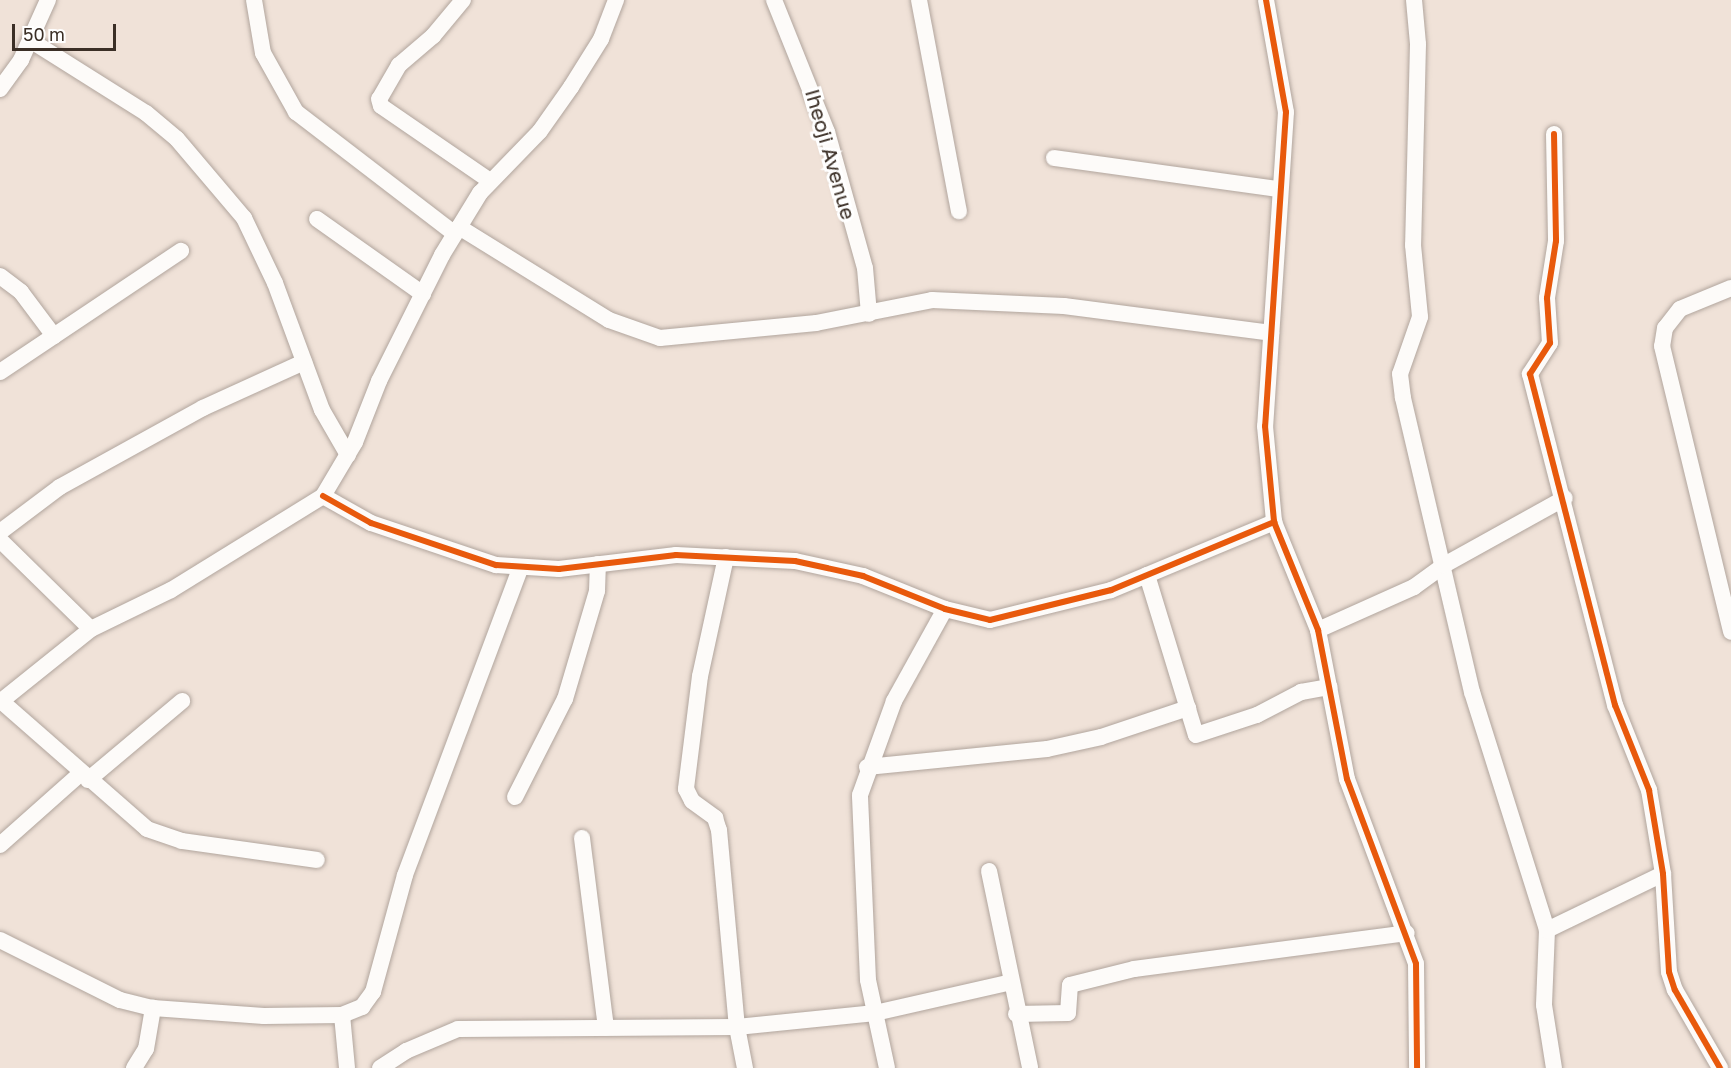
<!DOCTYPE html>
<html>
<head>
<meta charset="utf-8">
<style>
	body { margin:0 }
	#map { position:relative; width:1731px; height:1068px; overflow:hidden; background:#f0e2d8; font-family:"Golos Text",sans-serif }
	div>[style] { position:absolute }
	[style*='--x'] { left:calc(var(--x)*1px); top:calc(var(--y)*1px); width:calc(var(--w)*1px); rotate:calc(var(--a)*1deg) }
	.roads { filter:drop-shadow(0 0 2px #b1a59d) drop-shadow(0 0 2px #b1a59d) }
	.minor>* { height:16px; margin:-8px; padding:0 8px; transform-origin:8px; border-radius:8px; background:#fdfbf9 }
	.cycleway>* { height:6px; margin:-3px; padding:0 3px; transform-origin:3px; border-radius:3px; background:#e8590c }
	span { translate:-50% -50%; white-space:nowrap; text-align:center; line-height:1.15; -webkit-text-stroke:6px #fff; paint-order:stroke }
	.street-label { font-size:21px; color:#3b2f26 }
	.scale { position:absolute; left:12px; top:24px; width:104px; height:27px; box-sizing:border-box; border:3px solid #3b2f26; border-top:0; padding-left:8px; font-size:18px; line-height:21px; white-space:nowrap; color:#3b2f26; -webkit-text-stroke:4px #fff; paint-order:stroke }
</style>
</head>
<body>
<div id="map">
	<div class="roads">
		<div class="minor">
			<div style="--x:254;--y:0;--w:54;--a:80.4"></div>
			<div style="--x:263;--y:53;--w:68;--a:60.8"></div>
			<div style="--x:296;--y:112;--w:200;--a:37.5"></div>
			<div style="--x:463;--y:0;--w:47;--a:129.8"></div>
			<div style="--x:433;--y:36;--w:45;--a:139.5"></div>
			<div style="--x:399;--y:65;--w:39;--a:120"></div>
			<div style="--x:379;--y:99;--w:7;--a:74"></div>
			<div style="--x:381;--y:106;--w:132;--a:34.5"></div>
			<div style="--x:774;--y:0;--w:142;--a:68.1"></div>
			<div style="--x:827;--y:132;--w:141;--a:74.4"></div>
			<div style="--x:865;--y:268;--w:46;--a:85"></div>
			<div style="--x:919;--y:0;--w:215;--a:79.3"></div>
			<div style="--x:1266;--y:0;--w:114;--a:79.9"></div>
			<div style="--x:1286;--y:112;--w:315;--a:93.8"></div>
			<div style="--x:1265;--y:426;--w:96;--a:84.6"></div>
			<div style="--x:1274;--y:522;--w:117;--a:67.8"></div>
			<div style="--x:1318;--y:630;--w:152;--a:79"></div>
			<div style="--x:1347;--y:779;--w:197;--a:69.5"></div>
			<div style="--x:1416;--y:964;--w:104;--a:89.4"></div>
			<div style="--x:1414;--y:0;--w:44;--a:84.8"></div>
			<div style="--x:1418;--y:44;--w:201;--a:91.4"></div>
			<div style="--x:1413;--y:245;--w:72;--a:84.4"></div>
			<div style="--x:1420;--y:317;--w:60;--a:109.3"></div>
			<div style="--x:1400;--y:374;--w:24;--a:83"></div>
			<div style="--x:1403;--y:398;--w:302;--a:76.8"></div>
			<div style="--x:1472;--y:692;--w:250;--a:72.5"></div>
			<div style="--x:1547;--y:930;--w:75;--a:92.3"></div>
			<div style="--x:1544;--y:1005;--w:64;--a:81"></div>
			<div style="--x:30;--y:40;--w:137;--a:32.2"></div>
			<div style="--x:146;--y:113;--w:40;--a:40"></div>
			<div style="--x:177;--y:139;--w:104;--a:49.7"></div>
			<div style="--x:244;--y:218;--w:72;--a:64.5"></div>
			<div style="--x:275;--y:283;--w:135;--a:69.7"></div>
			<div style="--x:322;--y:410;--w:52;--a:60"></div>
			<div style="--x:0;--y:89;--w:36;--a:-54"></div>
			<div style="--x:21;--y:60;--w:66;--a:-65.8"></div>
			<div style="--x:1554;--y:134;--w:107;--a:88.9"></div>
			<div style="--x:1556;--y:241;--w:58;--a:99"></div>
			<div style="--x:1547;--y:298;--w:45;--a:86.2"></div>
			<div style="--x:1550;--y:343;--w:37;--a:123"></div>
			<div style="--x:1530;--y:374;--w:342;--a:75.6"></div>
			<div style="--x:1615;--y:705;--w:92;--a:68.2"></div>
			<div style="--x:1649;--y:790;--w:85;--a:80.5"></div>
			<div style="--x:1663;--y:874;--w:98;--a:86.5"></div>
			<div style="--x:1669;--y:972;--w:19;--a:72"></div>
			<div style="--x:1675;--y:990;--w:90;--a:60"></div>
			<div style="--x:1054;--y:158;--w:226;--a:7.9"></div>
			<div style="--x:317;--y:219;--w:130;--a:35.3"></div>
			<div style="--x:459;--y:227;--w:176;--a:31.8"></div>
			<div style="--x:609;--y:320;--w:54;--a:19.4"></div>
			<div style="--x:660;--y:338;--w:157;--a:-5.5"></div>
			<div style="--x:816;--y:323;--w:118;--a:-11.2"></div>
			<div style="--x:932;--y:300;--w:132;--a:2.6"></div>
			<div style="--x:1064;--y:306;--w:209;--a:7.4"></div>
			<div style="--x:0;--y:276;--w:26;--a:37"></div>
			<div style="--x:21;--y:292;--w:55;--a:53.1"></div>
			<div style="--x:1731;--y:288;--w:55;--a:157.6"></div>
			<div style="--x:1680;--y:309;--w:24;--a:128"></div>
			<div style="--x:1665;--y:328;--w:18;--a:99"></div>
			<div style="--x:1662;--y:346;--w:294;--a:76.4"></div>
			<div style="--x:0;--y:372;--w:218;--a:-33.8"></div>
			<div style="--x:323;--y:496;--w:55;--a:29.4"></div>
			<div style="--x:371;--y:523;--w:132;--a:18.6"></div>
			<div style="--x:496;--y:565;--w:63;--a:3.6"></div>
			<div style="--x:559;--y:569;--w:118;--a:-6.8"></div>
			<div style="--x:676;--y:555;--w:119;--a:2.9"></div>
			<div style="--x:795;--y:561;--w:70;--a:12.4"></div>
			<div style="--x:863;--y:576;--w:88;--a:21.9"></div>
			<div style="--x:945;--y:609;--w:46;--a:13.7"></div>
			<div style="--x:990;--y:620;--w:125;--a:-13.9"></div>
			<div style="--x:1111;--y:590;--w:177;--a:-22.6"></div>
			<div style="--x:0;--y:532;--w:75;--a:-36.9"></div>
			<div style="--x:60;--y:487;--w:163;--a:-28.9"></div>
			<div style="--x:203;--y:408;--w:111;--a:-24.5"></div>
			<div style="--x:0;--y:540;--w:127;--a:44.4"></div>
			<div style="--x:726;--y:557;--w:122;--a:102.3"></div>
			<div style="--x:700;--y:676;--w:114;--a:97.1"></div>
			<div style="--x:686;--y:789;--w:13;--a:63"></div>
			<div style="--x:692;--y:801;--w:29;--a:36"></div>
			<div style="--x:715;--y:818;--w:13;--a:72"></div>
			<div style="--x:719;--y:830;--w:198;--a:84.8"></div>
			<div style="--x:737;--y:1027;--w:42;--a:79"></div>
			<div style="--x:1147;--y:575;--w:167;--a:73"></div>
			<div style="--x:1196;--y:735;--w:64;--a:-18.2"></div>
			<div style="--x:1257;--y:715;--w:50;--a:-27.6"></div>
			<div style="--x:1301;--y:692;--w:29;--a:-10"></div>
			<div style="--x:1318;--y:630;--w:105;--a:-24.1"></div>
			<div style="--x:1414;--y:587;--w:37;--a:-36"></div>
			<div style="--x:1444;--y:565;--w:138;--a:-29"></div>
			<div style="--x:1;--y:701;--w:194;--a:41.2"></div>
			<div style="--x:147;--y:829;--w:37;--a:19"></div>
			<div style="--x:182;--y:841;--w:136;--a:8"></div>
			<div style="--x:0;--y:702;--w:117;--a:-38.7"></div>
			<div style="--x:91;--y:629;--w:89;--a:-26"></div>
			<div style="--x:171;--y:590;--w:179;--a:-31.7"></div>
			<div style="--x:323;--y:496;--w:63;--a:-59.3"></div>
			<div style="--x:355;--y:442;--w:66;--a:-68.5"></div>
			<div style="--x:379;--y:381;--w:141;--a:-63.4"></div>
			<div style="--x:442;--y:255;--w:73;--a:-58.5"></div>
			<div style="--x:480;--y:193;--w:86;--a:-45.9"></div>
			<div style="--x:540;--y:131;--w:54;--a:-54.8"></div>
			<div style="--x:571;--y:87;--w:57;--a:-58"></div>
			<div style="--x:601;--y:39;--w:42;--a:-69"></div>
			<div style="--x:867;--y:767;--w:181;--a:-5.7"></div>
			<div style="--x:1047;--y:749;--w:55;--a:-12.5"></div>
			<div style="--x:1101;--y:737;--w:92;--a:-18.4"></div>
			<div style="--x:88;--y:780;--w:123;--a:-40"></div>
			<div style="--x:515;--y:797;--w:110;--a:-63"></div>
			<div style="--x:565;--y:699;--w:113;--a:-73.5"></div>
			<div style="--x:597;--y:591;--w:27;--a:-88"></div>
			<div style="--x:582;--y:838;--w:191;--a:82.8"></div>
			<div style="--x:0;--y:845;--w:108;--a:-41.6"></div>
			<div style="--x:989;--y:871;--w:201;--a:78.2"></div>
			<div style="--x:1547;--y:930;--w:129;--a:-25.8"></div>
			<div style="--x:0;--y:940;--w:134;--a:26.6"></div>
			<div style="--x:120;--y:1000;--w:34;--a:14"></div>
			<div style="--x:153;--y:1008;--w:111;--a:4.1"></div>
			<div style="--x:264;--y:1016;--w:78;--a:-0.7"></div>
			<div style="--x:342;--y:1015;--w:22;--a:-22"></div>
			<div style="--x:362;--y:1007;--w:19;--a:-54"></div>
			<div style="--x:373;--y:992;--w:121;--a:-74.7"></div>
			<div style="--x:405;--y:875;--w:327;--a:-69.4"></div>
			<div style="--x:1016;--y:1014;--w:52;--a:-1.1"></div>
			<div style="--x:1068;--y:1013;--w:28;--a:-86"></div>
			<div style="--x:1070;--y:985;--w:66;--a:-14"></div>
			<div style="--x:1134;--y:969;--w:275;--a:-7.5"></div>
			<div style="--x:342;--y:1015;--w:53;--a:84.6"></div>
			<div style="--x:134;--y:1068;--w:22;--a:-58"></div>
			<div style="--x:146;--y:1049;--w:42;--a:-80.3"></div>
			<div style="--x:380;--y:1068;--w:31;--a:-33"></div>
			<div style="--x:406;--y:1051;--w:56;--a:-22.9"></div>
			<div style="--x:458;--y:1029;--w:279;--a:-0.4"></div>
			<div style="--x:737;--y:1027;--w:139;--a:-5.8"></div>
			<div style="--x:875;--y:1013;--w:139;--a:-12.8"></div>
			<div style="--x:887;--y:1068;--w:90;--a:-102.2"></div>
			<div style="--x:868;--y:980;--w:185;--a:-92.5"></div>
			<div style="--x:860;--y:795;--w:100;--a:-70.1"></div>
			<div style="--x:894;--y:701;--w:105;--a:-61"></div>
		</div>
	</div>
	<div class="cycleway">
		<div style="--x:1266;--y:0;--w:114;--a:79.9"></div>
		<div style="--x:1286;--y:112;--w:315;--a:93.8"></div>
		<div style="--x:1265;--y:426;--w:96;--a:84.6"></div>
		<div style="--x:1274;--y:522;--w:117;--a:67.8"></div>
		<div style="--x:1318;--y:630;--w:152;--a:79"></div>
		<div style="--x:1347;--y:779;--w:197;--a:69.5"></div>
		<div style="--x:1416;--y:964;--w:104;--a:89.4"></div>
		<div style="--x:1554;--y:134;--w:107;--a:88.9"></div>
		<div style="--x:1556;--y:241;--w:58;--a:99"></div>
		<div style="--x:1547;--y:298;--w:45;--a:86.2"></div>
		<div style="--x:1550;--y:343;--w:37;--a:123"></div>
		<div style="--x:1530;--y:374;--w:342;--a:75.6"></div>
		<div style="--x:1615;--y:705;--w:92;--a:68.2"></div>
		<div style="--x:1649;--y:790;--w:85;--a:80.5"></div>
		<div style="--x:1663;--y:874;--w:98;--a:86.5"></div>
		<div style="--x:1669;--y:972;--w:19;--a:72"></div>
		<div style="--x:1675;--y:990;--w:90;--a:60"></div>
		<div style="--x:323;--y:496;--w:55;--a:29.4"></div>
		<div style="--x:371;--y:523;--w:132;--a:18.6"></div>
		<div style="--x:496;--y:565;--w:63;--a:3.6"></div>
		<div style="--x:559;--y:569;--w:118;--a:-6.8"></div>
		<div style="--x:676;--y:555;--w:119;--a:2.9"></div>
		<div style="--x:795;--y:561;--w:70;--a:12.4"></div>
		<div style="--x:863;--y:576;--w:88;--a:21.9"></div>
		<div style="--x:945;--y:609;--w:46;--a:13.7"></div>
		<div style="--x:990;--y:620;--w:125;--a:-13.9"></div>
		<div style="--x:1111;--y:590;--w:177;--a:-22.6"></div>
	</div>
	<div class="street-label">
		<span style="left:831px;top:154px;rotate:74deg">Iheoji Avenue</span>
	</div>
	<div class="scale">50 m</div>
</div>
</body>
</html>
